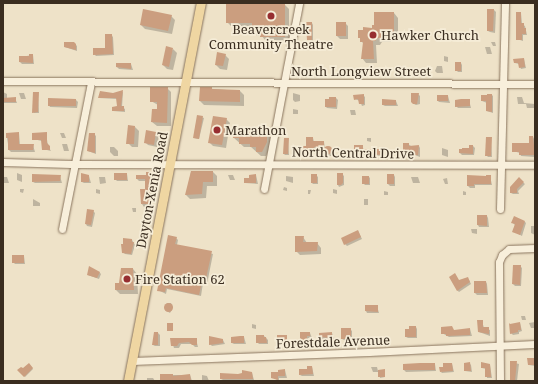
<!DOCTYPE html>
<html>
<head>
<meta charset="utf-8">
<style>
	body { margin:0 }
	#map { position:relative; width:538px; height:384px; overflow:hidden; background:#eee2c8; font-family:"Noto Serif",serif }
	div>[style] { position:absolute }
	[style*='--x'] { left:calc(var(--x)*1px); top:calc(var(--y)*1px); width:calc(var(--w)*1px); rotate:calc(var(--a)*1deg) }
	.shadow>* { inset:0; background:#0003 }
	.building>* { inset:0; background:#cb9e7f }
	.round { border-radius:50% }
	.roads { filter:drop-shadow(0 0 1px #89745d) drop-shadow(0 0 1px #89745d) }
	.minor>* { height:7px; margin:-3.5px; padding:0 3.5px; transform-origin:3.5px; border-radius:3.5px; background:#f8efdb }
	.major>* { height:9px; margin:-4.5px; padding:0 4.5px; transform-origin:4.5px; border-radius:4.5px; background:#efd6a2 }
	.dots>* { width:11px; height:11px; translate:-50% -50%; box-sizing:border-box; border:2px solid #f5ecd7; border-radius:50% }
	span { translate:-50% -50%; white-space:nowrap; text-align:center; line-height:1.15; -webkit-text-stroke:3.5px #f5ecd7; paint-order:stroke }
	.poi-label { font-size:13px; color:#3a2d20 }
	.left { translate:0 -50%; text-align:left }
	.street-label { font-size:13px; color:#3a2d20 }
	.frame { position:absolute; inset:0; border:4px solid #3a2d20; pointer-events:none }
</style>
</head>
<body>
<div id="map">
	<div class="shadow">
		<div style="clip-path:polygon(285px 5px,289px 9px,289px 41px,266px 41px,261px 35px,257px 36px,253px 31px,253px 26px,231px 26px,227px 22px)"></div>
		<div style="clip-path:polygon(494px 10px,496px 12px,495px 33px,490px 32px,488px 31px)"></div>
		<div style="clip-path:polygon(394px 13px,398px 18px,398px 36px,391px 36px,391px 42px,382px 42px,380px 45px,376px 45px,377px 63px,366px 63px,362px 58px,364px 44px,361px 41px,375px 26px)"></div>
		<div style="clip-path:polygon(521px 13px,522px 24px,525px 26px,527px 35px,523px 35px,523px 41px,517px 39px)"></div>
		<div style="clip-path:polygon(171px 16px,175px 20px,172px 34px,145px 29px,141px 25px)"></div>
		<div style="clip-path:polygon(312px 23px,313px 25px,313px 41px,308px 39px)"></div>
		<div style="clip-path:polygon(345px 23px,348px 26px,348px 39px,340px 39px,337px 36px)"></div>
		<div style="clip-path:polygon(111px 35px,113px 37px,114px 55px,96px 56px,94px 54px,106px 49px)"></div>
		<div style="clip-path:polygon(491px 42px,495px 42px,496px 46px,493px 46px)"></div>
		<div style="clip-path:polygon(74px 43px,77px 46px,77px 51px,65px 47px)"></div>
		<div style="clip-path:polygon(314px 43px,318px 43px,319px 48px,315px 48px)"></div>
		<div style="clip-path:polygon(485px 47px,490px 47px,492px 54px,487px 54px)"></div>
		<div style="clip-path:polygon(173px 49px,177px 53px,173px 70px,167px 69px,163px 65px)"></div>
		<div style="clip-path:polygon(33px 55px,34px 64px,22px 64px,20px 62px,20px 57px)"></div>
		<div style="clip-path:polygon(225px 55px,229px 59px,227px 70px,220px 69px,216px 65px)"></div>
		<div style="clip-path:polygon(444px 56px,448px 57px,448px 62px,444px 61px)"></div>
		<div style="clip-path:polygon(524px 59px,526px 68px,521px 69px,519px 64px,515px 63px)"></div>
		<div style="clip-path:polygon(461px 63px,462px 65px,462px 72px,458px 72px,456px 70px)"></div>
		<div style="clip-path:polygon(131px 64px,133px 70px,119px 69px,117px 67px)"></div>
		<div style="clip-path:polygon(437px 66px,442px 66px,443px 73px,437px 73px,435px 71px)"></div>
		<div style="clip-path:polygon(167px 88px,171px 92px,171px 126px,157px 126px,152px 122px,158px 110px,158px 105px,151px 101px)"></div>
		<div style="clip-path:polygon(201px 88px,240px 91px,244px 95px,244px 106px,204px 105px,200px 101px)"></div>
		<div style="clip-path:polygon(3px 92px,7px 94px,7px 99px,15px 98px,17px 103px,3px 103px)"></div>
		<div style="clip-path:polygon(123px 92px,122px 107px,125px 109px,125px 112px,113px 111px,118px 107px,117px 99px,99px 98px)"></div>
		<div style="clip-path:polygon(19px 93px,24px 93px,26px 99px,21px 99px)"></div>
		<div style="clip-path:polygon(38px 93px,39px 113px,34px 113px,33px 112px)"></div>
		<div style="clip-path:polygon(293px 93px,300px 95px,300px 101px,295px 102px,293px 100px)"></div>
		<div style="clip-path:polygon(418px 94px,420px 96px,420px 104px,416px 105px,414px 104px)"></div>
		<div style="clip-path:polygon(363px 95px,365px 97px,365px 105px,362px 106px,360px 101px,355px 99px)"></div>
		<div style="clip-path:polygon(492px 95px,493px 96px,493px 113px,487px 111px,487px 103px,482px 101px,482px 96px)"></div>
		<div style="clip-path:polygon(448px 96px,450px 103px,439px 102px,438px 101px)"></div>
		<div style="clip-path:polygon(517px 97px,522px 97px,524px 103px,535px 104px,535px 111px,534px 108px,527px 108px,526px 104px,518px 104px)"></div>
		<div style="clip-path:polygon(336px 98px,338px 100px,337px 109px,327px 108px,326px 107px)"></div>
		<div style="clip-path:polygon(76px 100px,78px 102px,77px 108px,50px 107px,49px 105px)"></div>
		<div style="clip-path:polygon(469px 100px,471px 108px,458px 108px,456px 106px)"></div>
		<div style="clip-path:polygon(396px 101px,398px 106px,385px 106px,383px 105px)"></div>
		<div style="clip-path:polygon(293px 109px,298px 110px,298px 114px,293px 114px)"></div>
		<div style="clip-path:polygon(350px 110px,355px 110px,356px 115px,351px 115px)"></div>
		<div style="clip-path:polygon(198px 116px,204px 118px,199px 139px,194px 138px)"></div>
		<div style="clip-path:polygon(226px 119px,230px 123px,226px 148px,213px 146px,209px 142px)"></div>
		<div style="clip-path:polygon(135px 127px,139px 131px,138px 147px,132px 147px,128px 143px)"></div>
		<div style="clip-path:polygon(19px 133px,20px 145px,33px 145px,35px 152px,11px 152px,9px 150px,7px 138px)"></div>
		<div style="clip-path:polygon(46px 133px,48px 146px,51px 151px,43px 149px,42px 141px,33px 139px)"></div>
		<div style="clip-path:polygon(60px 133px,64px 133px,66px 138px,62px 138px)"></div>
		<div style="clip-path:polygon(156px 133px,159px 136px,157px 147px,148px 145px,145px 142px)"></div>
		<div style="clip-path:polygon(267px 133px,271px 137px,271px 146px,266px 156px,261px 156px,251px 147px,244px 147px,234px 138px)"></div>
		<div style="clip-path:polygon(94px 134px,96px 136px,96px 154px,88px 151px)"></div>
		<div style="clip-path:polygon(533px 137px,534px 139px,535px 157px,521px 156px,520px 153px,513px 151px,530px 144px)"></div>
		<div style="clip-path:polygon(313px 138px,314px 142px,324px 142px,325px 148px,331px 148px,333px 153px,331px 156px,327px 156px,325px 148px,315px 148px,315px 153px,303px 153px,302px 151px)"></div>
		<div style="clip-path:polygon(367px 138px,371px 138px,371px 142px,367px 141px)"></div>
		<div style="clip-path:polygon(491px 138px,492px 157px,488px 157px,486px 155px)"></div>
		<div style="clip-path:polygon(288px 139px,289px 155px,285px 155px,284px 154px)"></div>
		<div style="clip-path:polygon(62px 144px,67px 144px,69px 151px,64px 151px)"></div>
		<div style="clip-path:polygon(408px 144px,411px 146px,419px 146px,420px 148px,420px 157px,404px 151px)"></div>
		<div style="clip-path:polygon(362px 146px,364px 150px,382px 150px,383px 156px,356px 155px,355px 153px)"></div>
		<div style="clip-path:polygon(473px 146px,475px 148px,474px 155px,462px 155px,460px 153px)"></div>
		<div style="clip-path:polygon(110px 147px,114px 147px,118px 151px,118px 156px,114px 156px,110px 152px)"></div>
		<div style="clip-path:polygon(442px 148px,448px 150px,448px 157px,442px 155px)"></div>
		<div style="clip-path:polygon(191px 172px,213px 172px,217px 176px,217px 186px,207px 186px,206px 198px,190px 199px,186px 195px)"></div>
		<div style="clip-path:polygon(17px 173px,22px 175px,22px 182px,17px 180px)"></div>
		<div style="clip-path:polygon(150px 173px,152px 175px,152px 206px,144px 207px,142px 204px,141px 190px,146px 190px,146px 181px,139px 181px,137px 179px,147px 176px)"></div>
		<div style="clip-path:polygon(127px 174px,128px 181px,117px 181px,115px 179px)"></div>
		<div style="clip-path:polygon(342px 174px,344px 176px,344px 185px,339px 187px,338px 185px)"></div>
		<div style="clip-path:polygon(228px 175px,233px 175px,235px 180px,230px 180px)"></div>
		<div style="clip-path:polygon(256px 175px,258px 184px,245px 183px,250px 179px)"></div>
		<div style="clip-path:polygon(316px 175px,318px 177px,318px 184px,313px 184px,312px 183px)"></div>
		<div style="clip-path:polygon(394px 175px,395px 177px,395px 186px,390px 186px,388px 184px)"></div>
		<div style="clip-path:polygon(60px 176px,62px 183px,35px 183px,33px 182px)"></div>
		<div style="clip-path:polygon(89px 176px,91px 183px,84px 183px,82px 182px)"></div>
		<div style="clip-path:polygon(286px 176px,293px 177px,293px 183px,286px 181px)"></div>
		<div style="clip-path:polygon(468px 176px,487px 177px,490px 176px,492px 185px,475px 185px,475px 188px,470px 188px,468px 186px)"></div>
		<div style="clip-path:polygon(3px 177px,7px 177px,9px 183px,3px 183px)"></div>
		<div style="clip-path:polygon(99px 177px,105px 177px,106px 183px,100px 184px)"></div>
		<div style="clip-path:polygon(369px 177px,370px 178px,370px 185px,365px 185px,363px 183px)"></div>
		<div style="clip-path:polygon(411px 177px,418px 177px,420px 183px,413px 183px)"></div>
		<div style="clip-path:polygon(447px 178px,448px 184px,445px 184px,443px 179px)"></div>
		<div style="clip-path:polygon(519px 179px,525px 184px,518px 191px,519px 194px,513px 194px,511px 193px)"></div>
		<div style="clip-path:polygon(284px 187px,287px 188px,287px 191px,283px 190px)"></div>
		<div style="clip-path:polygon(20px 189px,24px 189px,23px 193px,20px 192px)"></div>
		<div style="clip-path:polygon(96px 189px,100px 190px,100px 194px,96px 193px)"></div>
		<div style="clip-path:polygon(333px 189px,337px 190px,337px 194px,333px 193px)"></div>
		<div style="clip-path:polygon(308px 190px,311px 190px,310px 194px,308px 194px)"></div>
		<div style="clip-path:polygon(384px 191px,388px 192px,388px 195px,384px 195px)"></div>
		<div style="clip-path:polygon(463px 191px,466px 192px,466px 195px,463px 195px)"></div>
		<div style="clip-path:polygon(33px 199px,40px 203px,40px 206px,33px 206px)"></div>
		<div style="clip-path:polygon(364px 199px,368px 199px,368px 205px,364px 205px)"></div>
		<div style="clip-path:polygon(132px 208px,136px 208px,136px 212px,133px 212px)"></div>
		<div style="clip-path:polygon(93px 211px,95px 213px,92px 227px,87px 226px,86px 224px)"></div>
		<div style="clip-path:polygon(145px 213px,150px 213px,152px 219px,149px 221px)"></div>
		<div style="clip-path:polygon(487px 216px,488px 218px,489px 227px,479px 227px,478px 225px)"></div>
		<div style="clip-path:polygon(512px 222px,525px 222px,526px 223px,522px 236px,513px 231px,515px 225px)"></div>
		<div style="clip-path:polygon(531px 226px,535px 226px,535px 235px,531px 233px)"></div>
		<div style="clip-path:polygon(471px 229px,477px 229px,477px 234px,472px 233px)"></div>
		<div style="clip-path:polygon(358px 231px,362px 239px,347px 246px,345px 244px)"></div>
		<div style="clip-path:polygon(303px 237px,307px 243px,317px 243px,321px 248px,321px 254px,300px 255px,296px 251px)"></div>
		<div style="clip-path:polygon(176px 238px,178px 240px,177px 245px,213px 254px,207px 284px,203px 283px,201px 296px,167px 289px,166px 294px,158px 290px)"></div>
		<div style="clip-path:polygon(132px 240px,135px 245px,132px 255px,125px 254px,123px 252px)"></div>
		<div style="clip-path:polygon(24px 256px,25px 264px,15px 264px,13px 262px)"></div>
		<div style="clip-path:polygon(520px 266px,522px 268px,521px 286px,515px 286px,513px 284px)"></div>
		<div style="clip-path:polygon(133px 269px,137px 274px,138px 294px,120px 294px,116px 290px)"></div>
		<div style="clip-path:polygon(99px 272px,101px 274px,99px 279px,88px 275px)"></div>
		<div style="clip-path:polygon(469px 280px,471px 284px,459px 292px,457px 290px,459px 281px)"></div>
		<div style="clip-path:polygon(475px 282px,486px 282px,487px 284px,488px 295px,477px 295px,475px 293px)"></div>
		<div style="clip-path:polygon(167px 303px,171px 303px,173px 307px,170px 313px,165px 310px)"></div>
		<div style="clip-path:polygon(377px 306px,379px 313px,367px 313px,366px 311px)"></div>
		<div style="clip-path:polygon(521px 316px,525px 316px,526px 320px,522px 320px)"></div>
		<div style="clip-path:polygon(482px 321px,484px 328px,490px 330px,490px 336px,479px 332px)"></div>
		<div style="clip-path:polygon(535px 322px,535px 328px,531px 328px,529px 323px)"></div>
		<div style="clip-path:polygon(520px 323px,522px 331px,519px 332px,519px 334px,513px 335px,511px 333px)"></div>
		<div style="clip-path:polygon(252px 324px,256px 325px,256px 329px,252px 328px)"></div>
		<div style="clip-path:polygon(416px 327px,417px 329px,417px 338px,408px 338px,406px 337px,410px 330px)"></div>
		<div style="clip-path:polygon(350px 329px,352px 331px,352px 338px,347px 338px,347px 341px,344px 340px,342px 339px)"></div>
		<div style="clip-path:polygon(470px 329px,472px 336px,449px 337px,442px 333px)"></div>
		<div style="clip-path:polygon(158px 333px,160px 335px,160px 346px,155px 346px,153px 345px)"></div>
		<div style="clip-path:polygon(310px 333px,312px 338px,308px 338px,308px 341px,302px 340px)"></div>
		<div style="clip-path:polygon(332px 333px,334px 339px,322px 339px,320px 337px)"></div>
		<div style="clip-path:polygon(264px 336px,268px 340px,268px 344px,259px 344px,257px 342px)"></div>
		<div style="clip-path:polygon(286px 336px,288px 343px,280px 344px,278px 342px)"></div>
		<div style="clip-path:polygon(244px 337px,246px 344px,234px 344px,232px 343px)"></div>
		<div style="clip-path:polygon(171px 339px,196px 339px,198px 347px,195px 347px,192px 344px,181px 344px,179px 348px,174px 348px)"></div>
		<div style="clip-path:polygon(223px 340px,225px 344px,212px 346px,210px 344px)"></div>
		<div style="clip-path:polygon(528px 359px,535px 359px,535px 366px,529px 365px)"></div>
		<div style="clip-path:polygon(511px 362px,519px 364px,517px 381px,511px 381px)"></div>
		<div style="clip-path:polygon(469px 363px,471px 365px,472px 372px,465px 371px)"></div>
		<div style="clip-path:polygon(29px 364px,33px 369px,25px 377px,19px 370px,23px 370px)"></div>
		<div style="clip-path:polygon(435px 364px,436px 371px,406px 372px,404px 370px)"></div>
		<div style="clip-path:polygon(452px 364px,454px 372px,442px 373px,441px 372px)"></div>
		<div style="clip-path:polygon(490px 365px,492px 378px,487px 378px,486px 369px,482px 368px)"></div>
		<div style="clip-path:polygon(312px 367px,314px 376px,302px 376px,300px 375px)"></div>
		<div style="clip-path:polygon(371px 367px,377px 367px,378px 371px,384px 370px,385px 377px,380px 378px,379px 372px,373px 372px)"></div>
		<div style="clip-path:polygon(285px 370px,287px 378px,279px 378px,279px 381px,272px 377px)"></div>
		<div style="clip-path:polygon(252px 373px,254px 380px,223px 380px,221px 379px)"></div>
		<div style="clip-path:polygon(161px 375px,190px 375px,192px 381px,162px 381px)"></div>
		<div style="clip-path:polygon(202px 375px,207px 376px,209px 381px,202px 381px)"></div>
		<div style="clip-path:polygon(147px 378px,153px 378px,155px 381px,147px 381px)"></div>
	</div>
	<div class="building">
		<div style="clip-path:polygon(226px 4px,285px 4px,285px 37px,260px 37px,260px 32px,252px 32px,252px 23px,226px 23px)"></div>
		<div style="clip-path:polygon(143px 9px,172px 15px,168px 31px,140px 25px)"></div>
		<div style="clip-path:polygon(487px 9px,494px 9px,493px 31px,487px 31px)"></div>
		<div style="clip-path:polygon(374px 12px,394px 12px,394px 32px,387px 32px,387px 38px,378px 38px,375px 41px,373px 41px,374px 59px,361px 59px,363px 42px,360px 42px,360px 38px,358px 38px,358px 30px,363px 30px,363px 27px,372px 28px,372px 25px,374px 25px)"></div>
		<div style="clip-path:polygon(516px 12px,521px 12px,521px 23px,524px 23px,524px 28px,526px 28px,526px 34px,522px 34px,522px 40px,516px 40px)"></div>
		<div style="clip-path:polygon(306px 22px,312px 22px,312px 40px,307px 40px)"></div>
		<div style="clip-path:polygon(336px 22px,346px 22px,346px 36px,336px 36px)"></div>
		<div style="clip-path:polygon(105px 34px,112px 34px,113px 54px,93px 55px,93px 48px,105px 48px)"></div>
		<div style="clip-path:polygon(64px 42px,74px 42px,76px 44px,76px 50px,64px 47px)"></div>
		<div style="clip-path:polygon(166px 46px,173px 48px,169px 67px,162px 65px)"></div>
		<div style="clip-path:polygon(217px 52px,226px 54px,223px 66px,215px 65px)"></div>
		<div style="clip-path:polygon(29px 54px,33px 54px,33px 63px,19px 62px,19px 56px,29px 56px)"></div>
		<div style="clip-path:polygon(524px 58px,525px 67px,519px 68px,518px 63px,514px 63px,513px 59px)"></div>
		<div style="clip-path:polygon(455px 62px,461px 62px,461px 71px,455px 71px)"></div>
		<div style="clip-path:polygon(116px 63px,131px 63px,131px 69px,116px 67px)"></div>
		<div style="clip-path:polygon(150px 87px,168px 87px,167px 123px,151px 122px,152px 109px,157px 109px,157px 102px,150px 102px)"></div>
		<div style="clip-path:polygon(200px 87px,212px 87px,212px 89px,240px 90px,240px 102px,199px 101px)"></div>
		<div style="clip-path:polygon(123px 90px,121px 106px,124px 106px,124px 111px,112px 111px,112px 107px,117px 106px,116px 98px,98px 98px,100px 91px,113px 93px)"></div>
		<div style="clip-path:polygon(33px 92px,39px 92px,38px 112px,32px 113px)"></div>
		<div style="clip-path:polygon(411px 93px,419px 93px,417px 104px,413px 104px,411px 102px)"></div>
		<div style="clip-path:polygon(364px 94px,364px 104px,359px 104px,358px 99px,354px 100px,353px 95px)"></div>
		<div style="clip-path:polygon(487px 94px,492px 94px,492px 112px,486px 111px,486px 101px,481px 101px,481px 95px,487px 95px)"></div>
		<div style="clip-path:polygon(437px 95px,448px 95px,448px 101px,437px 101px)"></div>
		<div style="clip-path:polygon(16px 97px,16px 102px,3px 102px,3px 98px)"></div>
		<div style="clip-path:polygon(329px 97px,336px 97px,336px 107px,325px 107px,325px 99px,329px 99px)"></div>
		<div style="clip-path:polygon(48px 98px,76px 99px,76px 106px,48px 106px)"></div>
		<div style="clip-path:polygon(382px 99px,396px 100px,396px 105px,382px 105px)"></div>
		<div style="clip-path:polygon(461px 99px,470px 99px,470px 106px,455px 107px,455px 100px)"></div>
		<div style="clip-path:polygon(197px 115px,203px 116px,199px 139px,193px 138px)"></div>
		<div style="clip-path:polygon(213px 116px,227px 118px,222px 145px,208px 143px)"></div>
		<div style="clip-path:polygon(128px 125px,135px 126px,134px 144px,126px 144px)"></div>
		<div style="clip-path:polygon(146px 130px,156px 132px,154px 145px,144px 143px)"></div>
		<div style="clip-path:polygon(19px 132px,19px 144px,34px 144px,33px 150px,8px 150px,8px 138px,6px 138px,6px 133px)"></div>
		<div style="clip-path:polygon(47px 132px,47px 143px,50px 146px,50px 150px,42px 150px,41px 140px,32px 140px,32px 133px)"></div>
		<div style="clip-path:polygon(233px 132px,267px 132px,267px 142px,262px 152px,256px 152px,256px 147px,250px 147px,250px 144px,239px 144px,239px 138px,233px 138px)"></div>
		<div style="clip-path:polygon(89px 133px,95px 133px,95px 153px,87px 151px)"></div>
		<div style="clip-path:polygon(529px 136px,533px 136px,535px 155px,519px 155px,519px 152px,512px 152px,512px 143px,529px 143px)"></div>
		<div style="clip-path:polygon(306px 137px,313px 137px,313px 141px,324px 141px,324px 147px,314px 147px,314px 152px,301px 152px,301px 146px,306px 146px)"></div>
		<div style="clip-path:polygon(486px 137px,492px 137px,491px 156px,485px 156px)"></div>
		<div style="clip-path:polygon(284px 138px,289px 138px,288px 154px,283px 154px)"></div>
		<div style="clip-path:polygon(403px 143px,409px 143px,409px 146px,419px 145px,418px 155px,414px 155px,414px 153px,410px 153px,410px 151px,403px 151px)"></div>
		<div style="clip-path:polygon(354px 145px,363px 145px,363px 149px,382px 149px,382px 155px,354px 153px)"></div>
		<div style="clip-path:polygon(469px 145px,473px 145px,473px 154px,459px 153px,459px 149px,462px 149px,462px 148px,469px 148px)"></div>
		<div class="round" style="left:324px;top:146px;width:8px;height:8px"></div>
		<div style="clip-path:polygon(191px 171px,213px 171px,213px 182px,203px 182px,202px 194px,185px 195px)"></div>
		<div style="clip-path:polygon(146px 172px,150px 172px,150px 204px,141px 204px,140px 189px,145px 189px,145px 179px,136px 179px,136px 175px,146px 175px)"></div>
		<div style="clip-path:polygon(81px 173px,89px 175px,89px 182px,81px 182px)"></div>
		<div style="clip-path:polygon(114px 173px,127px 173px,127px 180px,114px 180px)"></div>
		<div style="clip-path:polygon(337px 173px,343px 173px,343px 183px,341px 185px,337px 185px)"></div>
		<div style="clip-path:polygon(32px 174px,61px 175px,60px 181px,32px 182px)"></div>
		<div style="clip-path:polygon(256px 174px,256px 183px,244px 183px,244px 178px,249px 178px,249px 175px)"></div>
		<div style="clip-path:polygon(311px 174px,317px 174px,317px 183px,311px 183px)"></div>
		<div style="clip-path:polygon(387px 174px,394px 174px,394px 184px,387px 184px)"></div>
		<div style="clip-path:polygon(467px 175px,486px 176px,486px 175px,491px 175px,491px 184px,474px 184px,474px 186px,467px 186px)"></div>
		<div style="clip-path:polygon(362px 176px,369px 176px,369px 184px,362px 184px)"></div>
		<div style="clip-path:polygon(519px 177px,524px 182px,517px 189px,517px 193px,510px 193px,510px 187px)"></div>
		<div style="clip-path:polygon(87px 209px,94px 210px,91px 225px,85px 224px)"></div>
		<div style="clip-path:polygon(477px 215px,487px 215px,487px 226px,477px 225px)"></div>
		<div style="clip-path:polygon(514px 216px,525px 221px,520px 235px,512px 232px,515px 224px,511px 223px)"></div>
		<div style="clip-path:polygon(358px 230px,361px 237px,344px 245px,341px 238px)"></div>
		<div style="clip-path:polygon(168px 235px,177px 237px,175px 244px,212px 251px,205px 283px,202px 282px,199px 295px,166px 288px,165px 292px,157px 291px)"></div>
		<div style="clip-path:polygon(295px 236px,304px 236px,303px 242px,318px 242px,317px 251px,295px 252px)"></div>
		<div style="clip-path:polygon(123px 238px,132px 239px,132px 242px,134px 242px,131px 254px,122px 253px,121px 244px,123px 244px)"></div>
		<div style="clip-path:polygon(12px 255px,24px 255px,24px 263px,12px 263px)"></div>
		<div style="clip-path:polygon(513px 265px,521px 265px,520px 285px,512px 284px)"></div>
		<div style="clip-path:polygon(89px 266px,100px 272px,97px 278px,87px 275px)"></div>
		<div style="clip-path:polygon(121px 268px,133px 268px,134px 290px,115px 290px,115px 283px,119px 283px)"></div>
		<div style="clip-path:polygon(455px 273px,459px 280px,468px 277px,470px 282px,457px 291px,449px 277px)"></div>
		<div style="clip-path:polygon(474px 281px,486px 281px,487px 293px,474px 293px)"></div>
		<div class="round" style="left:163.5px;top:302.5px;width:9px;height:9px"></div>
		<div style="clip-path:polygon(365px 305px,378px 305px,378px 312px,365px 311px)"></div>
		<div style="clip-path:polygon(477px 320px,483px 320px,483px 327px,489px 327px,489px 334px,478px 332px)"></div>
		<div style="clip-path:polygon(520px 322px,521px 330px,518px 330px,518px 332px,510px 334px,509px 323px,510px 324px)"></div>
		<div style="clip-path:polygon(167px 323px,173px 323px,173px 331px,167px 331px)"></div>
		<div style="clip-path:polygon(409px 326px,416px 326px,416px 337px,405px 337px,405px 329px,409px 329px)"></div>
		<div style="clip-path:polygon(452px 326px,454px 330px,470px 328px,470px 335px,446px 336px,446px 334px,441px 334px,441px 327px)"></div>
		<div style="clip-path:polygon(341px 328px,351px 328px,351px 336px,346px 336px,346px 339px,341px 339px)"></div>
		<div style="clip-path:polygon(154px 332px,158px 332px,158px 345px,152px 345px)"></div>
		<div style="clip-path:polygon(300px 332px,310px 332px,310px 336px,307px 336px,307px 340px,302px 340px,300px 338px)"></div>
		<div style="clip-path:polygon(332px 332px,332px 338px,319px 337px,319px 333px)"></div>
		<div style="clip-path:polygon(256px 335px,264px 335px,264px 337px,266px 337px,267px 343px,256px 343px)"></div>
		<div style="clip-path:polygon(277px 335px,287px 335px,287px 342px,277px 342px)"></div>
		<div style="clip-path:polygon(209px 336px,223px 339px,223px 343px,209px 345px)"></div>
		<div style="clip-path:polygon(240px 336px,244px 336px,244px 343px,231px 343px,231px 337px)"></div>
		<div style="clip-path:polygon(170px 338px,197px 338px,197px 345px,192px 345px,189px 342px,179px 343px,177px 346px,171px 346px)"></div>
		<div style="clip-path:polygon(527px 358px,534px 358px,535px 365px,528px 365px)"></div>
		<div style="clip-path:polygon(510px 361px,517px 361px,515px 381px,510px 381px)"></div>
		<div style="clip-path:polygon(470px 362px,471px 371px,464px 371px,464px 363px)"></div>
		<div style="clip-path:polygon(481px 362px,490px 364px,491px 377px,485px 377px,485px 368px,481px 368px)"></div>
		<div style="clip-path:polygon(29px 363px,33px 368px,24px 377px,17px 370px,21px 367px,23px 368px)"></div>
		<div style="clip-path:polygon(420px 363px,435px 363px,435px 370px,403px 370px,403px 364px)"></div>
		<div style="clip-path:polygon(443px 363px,452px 363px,453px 371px,440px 372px,439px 367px,443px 367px)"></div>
		<div style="clip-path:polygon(307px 366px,312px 366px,313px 374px,299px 375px,299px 369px,307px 369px)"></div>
		<div style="clip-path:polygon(285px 369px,285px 376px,278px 376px,278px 380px,271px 378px,271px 372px,278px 372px,278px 370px)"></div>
		<div style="clip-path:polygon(385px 369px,385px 377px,378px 377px,378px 370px)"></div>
		<div style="clip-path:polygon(242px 370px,252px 372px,253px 379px,220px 379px,220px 373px,238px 374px,242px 373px)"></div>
		<div style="clip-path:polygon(160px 374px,173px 374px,173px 376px,190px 374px,191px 381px,160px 380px)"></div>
	</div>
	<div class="roads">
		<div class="minor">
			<div style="--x:3;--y:81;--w:532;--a:0.32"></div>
			<div style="--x:3;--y:162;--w:68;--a:1.7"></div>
			<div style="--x:71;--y:164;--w:464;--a:0.1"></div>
			<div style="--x:264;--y:189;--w:189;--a:-79.3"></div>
			<div style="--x:500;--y:209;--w:206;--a:-88.6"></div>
			<div style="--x:62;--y:229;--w:150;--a:-78.8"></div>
			<div style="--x:132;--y:361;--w:237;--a:-2.2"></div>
			<div style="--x:369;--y:352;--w:166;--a:-2.8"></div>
			<div style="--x:500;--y:381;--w:119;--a:-90.5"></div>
			<div style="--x:499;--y:262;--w:8;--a:-67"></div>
			<div style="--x:502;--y:255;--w:9;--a:-41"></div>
			<div style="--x:509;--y:249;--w:26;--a:-2"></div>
		</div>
		<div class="major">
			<div style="--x:128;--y:381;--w:385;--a:-79.1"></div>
		</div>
	</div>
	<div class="dots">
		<div style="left:271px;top:16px;background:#972e30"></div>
		<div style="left:373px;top:35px;background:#972e30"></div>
		<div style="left:217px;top:130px;background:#972e30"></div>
		<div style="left:127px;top:279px;background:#972e30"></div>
	</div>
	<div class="poi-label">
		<span style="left:271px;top:37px">Beavercreek<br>Community Theatre</span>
		<span class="left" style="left:381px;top:35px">Hawker Church</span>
		<span class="left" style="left:225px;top:130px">Marathon</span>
		<span class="left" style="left:135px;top:279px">Fire Station 62</span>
	</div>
	<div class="street-label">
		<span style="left:361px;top:71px">North Longview Street</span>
		<span style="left:353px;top:153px;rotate:1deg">North Central Drive</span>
		<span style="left:152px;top:190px;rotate:-79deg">Dayton-Xenia Road</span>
		<span style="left:333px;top:342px;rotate:-2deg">Forestdale Avenue</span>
	</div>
	<div class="frame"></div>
</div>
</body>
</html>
